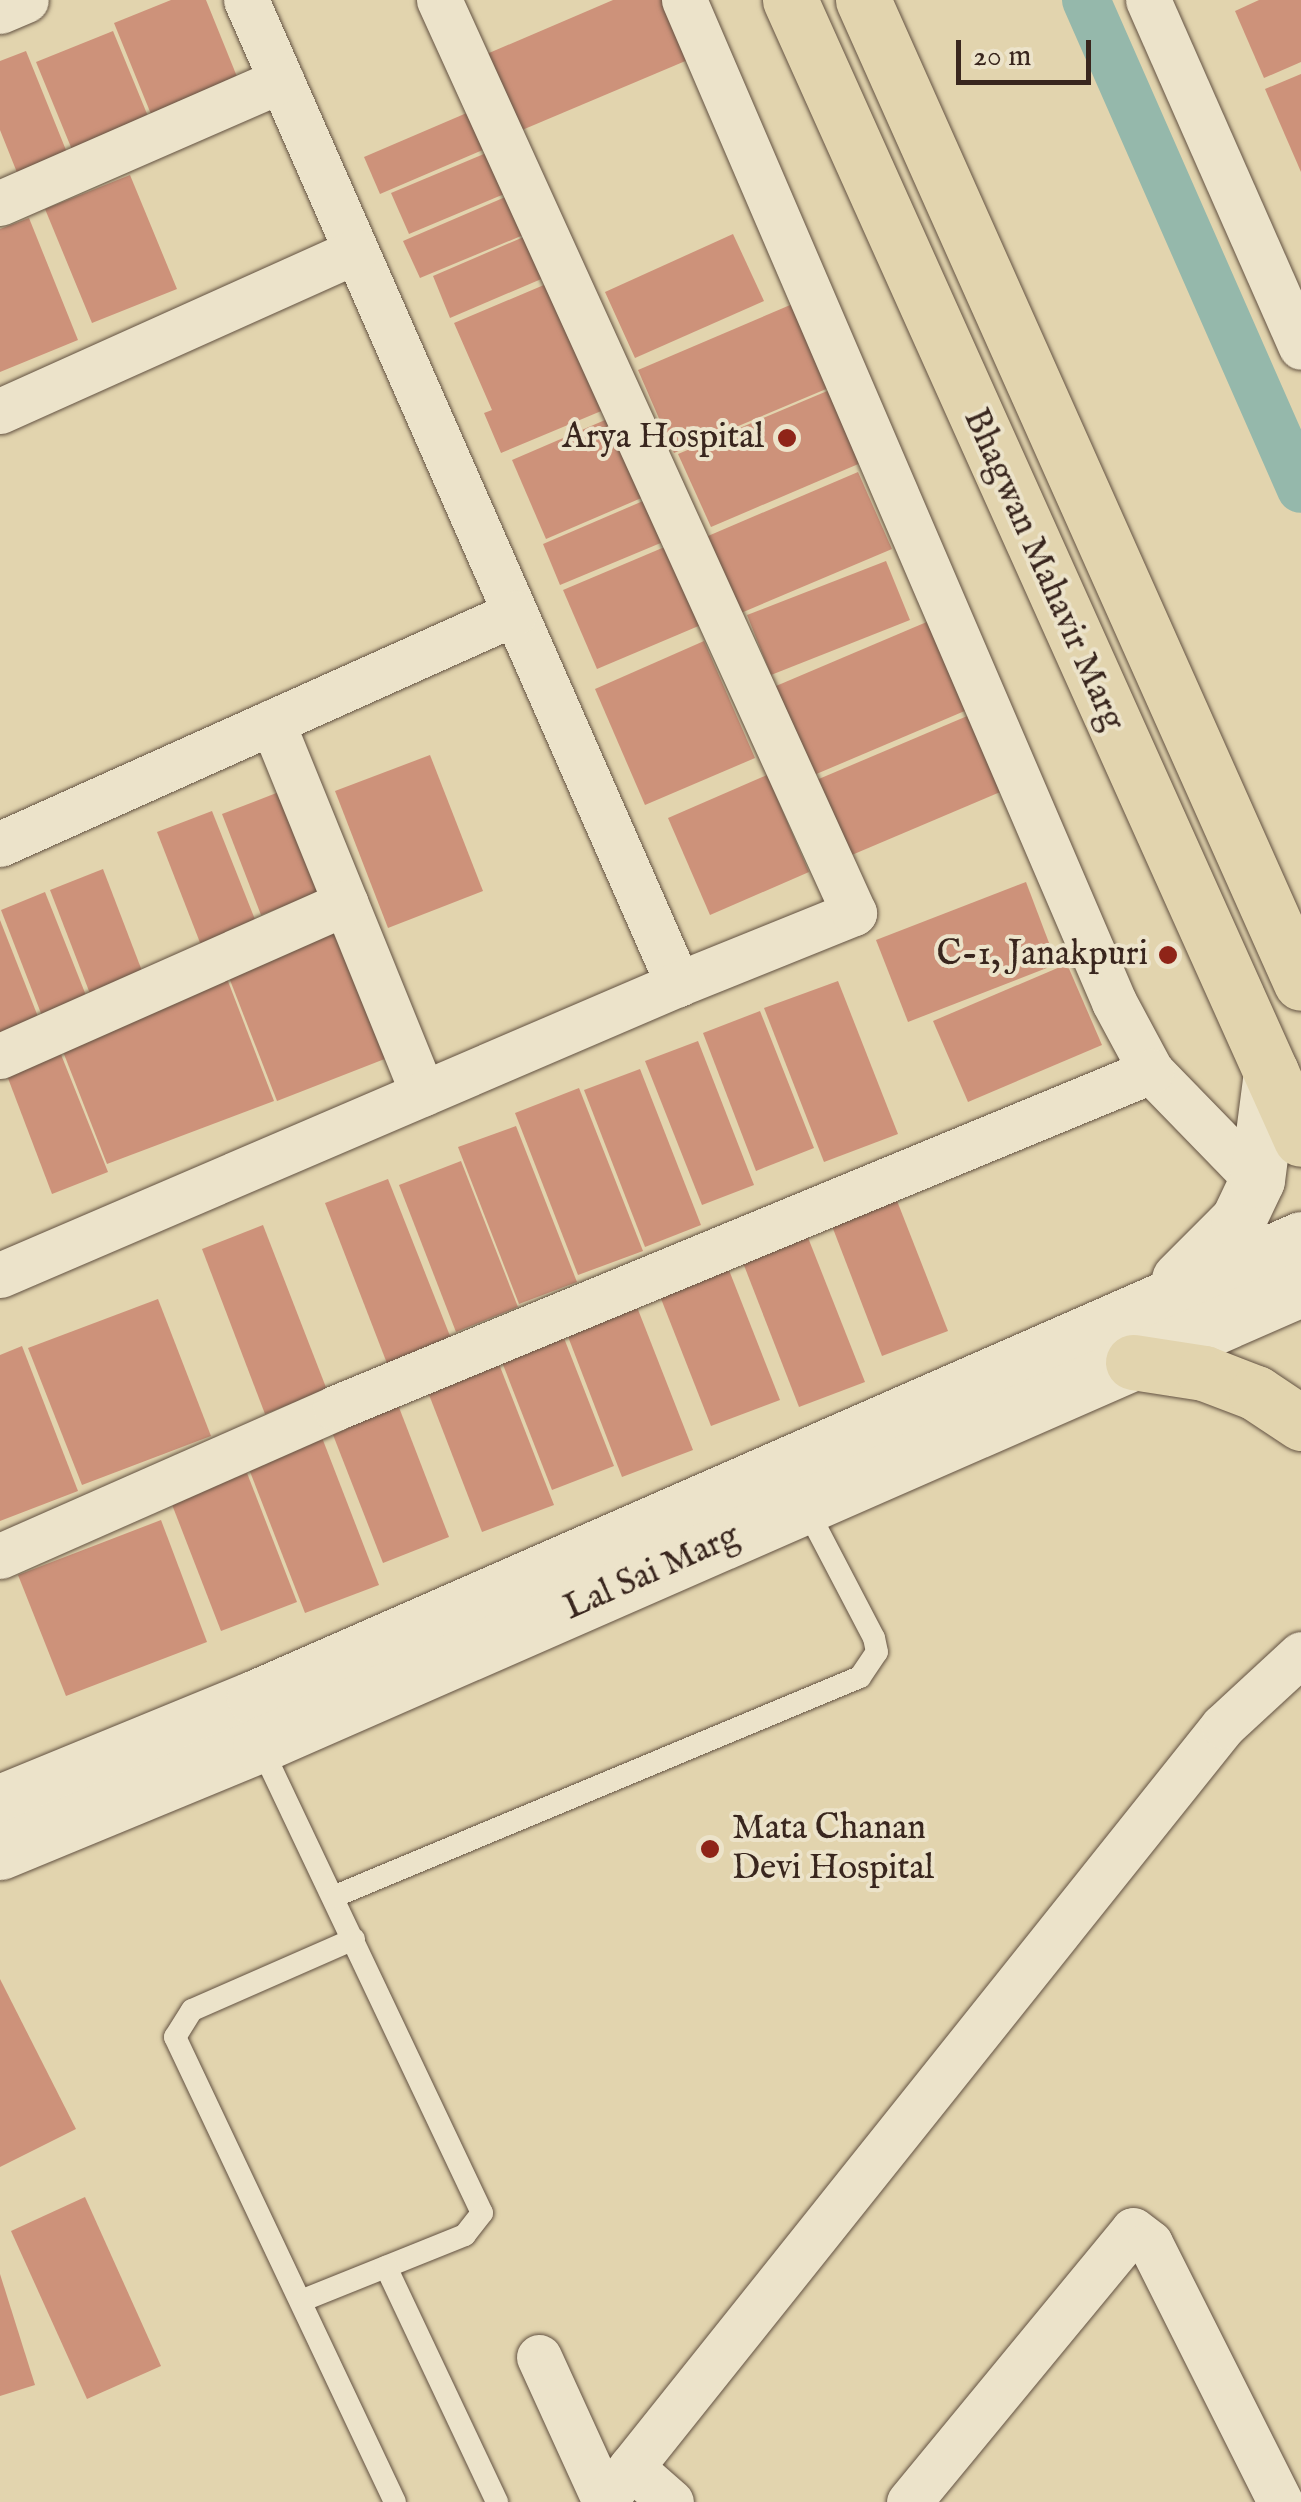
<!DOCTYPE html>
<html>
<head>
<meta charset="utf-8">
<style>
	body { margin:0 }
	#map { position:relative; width:1301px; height:2502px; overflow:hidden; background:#e2d4ae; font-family:"IM FELL English",serif }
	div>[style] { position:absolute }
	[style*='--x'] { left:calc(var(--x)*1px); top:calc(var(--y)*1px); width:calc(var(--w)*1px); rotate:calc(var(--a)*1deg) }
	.canal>* { height:48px; margin:-24px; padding:0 24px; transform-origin:24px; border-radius:24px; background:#95b8ab }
	.building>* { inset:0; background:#cd927a }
	.roads { filter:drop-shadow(0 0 2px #635242) drop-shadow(0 0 2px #635242) }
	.lane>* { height:22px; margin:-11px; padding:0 11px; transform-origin:11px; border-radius:11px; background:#ece3ca }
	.street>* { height:45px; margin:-22.5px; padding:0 22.5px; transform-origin:22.5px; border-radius:22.5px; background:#ece3ca }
	.secondary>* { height:55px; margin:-27.5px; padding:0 27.5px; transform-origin:27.5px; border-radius:27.5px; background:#ece3ca }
	.primary>* { height:55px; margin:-27.5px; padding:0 27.5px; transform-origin:27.5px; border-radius:27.5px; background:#e2d4ae }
	.dots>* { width:28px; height:28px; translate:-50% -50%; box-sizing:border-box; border:5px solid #ece3ca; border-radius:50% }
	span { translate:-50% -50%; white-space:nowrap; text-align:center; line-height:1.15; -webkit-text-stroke:8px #ece3ca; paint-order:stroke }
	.poi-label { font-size:35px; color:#39261e }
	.right { translate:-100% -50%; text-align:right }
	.left { translate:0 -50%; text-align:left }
	.street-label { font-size:35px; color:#39261e }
	.scale { position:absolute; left:956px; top:40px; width:135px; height:45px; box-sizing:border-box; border:5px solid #39261e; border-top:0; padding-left:12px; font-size:30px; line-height:35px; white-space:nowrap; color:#39261e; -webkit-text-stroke:8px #ece3ca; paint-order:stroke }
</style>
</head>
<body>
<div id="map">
	<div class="canal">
		<div style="--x:1086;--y:0;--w:534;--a:66.27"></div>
	</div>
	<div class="building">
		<div style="clip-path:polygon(171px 0,206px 0,242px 89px,155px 124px,114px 23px)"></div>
		<div style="clip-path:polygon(613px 0,678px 0,702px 54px,515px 133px,482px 56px)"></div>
		<div style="clip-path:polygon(1259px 0,1301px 0,1301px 62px,1264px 78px,1235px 11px)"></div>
		<div style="clip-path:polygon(113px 31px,152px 126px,75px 157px,36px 62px)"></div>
		<div style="clip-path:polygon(26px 51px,72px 165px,22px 185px,0 130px,0 61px)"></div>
		<div style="clip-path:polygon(1301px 74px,1301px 172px,1265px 89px)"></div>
		<div style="clip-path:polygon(476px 109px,492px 146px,380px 194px,364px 157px)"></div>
		<div style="clip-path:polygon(491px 151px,509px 192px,409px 234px,391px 193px)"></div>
		<div style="clip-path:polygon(130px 175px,177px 289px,92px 323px,45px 209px)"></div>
		<div style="clip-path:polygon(517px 192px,533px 231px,420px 278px,403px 241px)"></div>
		<div style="clip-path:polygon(29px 218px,78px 340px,0 372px,0 229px)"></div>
		<div style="clip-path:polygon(535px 232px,553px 274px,450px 318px,433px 276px)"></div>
		<div style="clip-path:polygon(733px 234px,764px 301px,635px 358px,605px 292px)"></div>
		<div style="clip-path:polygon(558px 279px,618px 404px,501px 453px,484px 413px,492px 410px,454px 323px)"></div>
		<div style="clip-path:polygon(802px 300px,838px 384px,674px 453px,638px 370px)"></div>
		<div style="clip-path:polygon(832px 389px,863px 462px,711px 527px,678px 454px)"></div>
		<div style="clip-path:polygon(619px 414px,653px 493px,546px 539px,512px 460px)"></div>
		<div style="clip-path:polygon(858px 472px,892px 549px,741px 613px,708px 536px)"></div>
		<div style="clip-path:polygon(657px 495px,675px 537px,560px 585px,543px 544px)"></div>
		<div style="clip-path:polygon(674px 543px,708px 622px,597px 669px,563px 590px)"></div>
		<div style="clip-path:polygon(886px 561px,910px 620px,771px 675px,747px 615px)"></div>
		<div style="clip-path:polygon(929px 621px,967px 710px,814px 775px,776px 686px)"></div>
		<div style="clip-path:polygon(704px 641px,755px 758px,645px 805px,595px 689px)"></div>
		<div style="clip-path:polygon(972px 714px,1005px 790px,840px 860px,807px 784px)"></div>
		<div style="clip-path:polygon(430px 755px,483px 891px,388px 928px,335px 791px)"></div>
		<div style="clip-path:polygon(767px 775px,809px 872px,710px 915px,668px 818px)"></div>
		<div style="clip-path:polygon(279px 792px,319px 893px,261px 915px,222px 814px)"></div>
		<div style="clip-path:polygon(212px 811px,262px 937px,206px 958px,157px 832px)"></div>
		<div style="clip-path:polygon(103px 869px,147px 984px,94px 1004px,50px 890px)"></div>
		<div style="clip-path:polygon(1026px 882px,1057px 964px,908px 1022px,876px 940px)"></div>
		<div style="clip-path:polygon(45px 892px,89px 1003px,44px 1021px,1px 910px)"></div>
		<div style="clip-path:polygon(347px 915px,400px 1053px,277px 1101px,223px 962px)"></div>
		<div style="clip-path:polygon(0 920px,44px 1032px,0 1049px)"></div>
		<div style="clip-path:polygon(1067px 964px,1102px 1045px,968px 1102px,933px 1021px)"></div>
		<div style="clip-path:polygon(226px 976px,274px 1101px,107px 1164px,62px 1049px)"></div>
		<div style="clip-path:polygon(838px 981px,898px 1134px,824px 1162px,764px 1008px)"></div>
		<div style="clip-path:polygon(760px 1011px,814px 1148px,756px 1171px,703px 1033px)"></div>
		<div style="clip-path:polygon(698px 1041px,754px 1185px,702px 1205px,645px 1061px)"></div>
		<div style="clip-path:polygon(60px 1052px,108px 1172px,52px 1194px,6px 1073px)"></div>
		<div style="clip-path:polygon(640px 1069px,701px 1225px,645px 1247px,584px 1090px)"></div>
		<div style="clip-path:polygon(579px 1088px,643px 1251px,578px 1275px,515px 1113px)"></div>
		<div style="clip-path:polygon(516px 1126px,577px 1282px,519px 1304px,458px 1147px)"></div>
		<div style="clip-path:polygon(461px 1161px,518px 1307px,456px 1332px,399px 1185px)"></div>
		<div style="clip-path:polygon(388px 1179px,452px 1341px,388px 1366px,325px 1203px)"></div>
		<div style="clip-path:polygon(892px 1188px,948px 1331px,882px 1356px,827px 1213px)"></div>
		<div style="clip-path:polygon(263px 1225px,327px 1390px,265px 1414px,202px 1249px)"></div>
		<div style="clip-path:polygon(805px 1230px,865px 1382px,799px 1407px,740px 1255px)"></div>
		<div style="clip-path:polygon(725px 1260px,780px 1400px,711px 1426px,656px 1286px)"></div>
		<div style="clip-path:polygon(158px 1299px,211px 1436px,82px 1485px,28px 1348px)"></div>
		<div style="clip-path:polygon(637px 1307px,693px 1450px,622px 1477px,567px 1334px)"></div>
		<div style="clip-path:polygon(562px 1333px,614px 1466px,552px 1490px,500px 1357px)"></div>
		<div style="clip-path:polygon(22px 1346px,78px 1491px,0 1521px,0 1355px)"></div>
		<div style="clip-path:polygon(492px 1346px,554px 1505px,482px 1532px,421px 1374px)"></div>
		<div style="clip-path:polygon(395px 1397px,449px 1537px,383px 1563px,328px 1422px)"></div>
		<div style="clip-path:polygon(321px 1435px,379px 1585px,305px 1613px,247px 1464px)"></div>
		<div style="clip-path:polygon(247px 1473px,297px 1602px,221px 1631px,171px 1502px)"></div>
		<div style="clip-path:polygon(161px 1520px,207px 1642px,66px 1696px,18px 1575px)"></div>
		<div style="clip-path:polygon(0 1979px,76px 2129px,0 2167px)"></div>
		<div style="clip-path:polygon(85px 2197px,161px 2366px,87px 2399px,11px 2231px)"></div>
		<div style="clip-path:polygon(0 2274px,35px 2385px,0 2396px)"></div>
	</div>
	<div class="roads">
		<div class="lane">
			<div style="--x:260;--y:1745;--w:518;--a:64.62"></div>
			<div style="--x:482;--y:2213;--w:28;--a:128"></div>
			<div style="--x:465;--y:2235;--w:177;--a:158.1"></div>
			<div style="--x:333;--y:1897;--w:571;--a:-22.66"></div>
			<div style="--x:860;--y:1677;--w:30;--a:-56"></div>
			<div style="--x:877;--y:1652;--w:14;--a:-102"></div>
			<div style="--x:874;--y:1638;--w:149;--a:-117.6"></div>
			<div style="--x:354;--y:1939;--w:177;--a:156.3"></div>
			<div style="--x:192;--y:2010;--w:32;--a:122"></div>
			<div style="--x:175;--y:2037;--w:514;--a:64.68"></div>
			<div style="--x:386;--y:2267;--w:260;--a:64.7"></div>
		</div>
		<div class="street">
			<div style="--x:246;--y:0;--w:1075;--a:66.3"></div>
			<div style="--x:678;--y:984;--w:190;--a:-22"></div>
			<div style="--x:854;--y:913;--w:1003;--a:-114.44"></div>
			<div style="--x:684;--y:0;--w:1090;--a:66.77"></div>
			<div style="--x:1114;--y:1002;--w:78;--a:61.8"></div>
			<div style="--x:1151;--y:1071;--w:152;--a:45.8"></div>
			<div style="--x:1148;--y:0;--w:379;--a:66.2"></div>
			<div style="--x:0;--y:11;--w:28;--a:-23"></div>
			<div style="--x:0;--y:203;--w:307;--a:-23.6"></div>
			<div style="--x:0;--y:411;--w:390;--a:-24.2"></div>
			<div style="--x:272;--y:722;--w:401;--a:67.9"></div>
			<div style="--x:0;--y:844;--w:564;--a:-24.16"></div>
			<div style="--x:0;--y:1056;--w:378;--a:-23.9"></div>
			<div style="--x:0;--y:1275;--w:738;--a:-23.23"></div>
			<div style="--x:0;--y:1556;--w:366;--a:-23.8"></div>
			<div style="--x:335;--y:1408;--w:883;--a:-22.44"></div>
			<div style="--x:539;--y:2357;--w:159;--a:65.5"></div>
			<div style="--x:631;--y:2467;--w:53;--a:41.2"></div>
			<div style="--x:604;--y:2501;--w:992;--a:-51.39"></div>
			<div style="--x:1223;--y:1726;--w:106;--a:-42.7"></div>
			<div style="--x:909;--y:2502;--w:352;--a:-50.5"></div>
			<div style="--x:1133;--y:2230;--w:21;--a:37"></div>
			<div style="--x:1150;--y:2243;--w:290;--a:63.3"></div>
		</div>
		<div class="secondary">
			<div style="--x:1179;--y:1279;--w:83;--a:-45"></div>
			<div style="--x:1238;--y:1220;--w:44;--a:-64.6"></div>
			<div style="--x:1257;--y:1180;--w:109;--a:-82.6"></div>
			<div style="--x:0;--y:1802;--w:274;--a:-22.3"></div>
			<div style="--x:254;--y:1698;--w:1143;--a:-23.67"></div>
			<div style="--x:0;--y:1852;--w:281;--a:-22.4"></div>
			<div style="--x:260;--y:1745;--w:1136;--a:-23.66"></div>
		</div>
		<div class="primary">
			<div style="--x:790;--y:0;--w:1248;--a:65.84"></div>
			<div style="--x:863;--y:0;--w:1076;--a:65.98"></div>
			<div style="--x:1133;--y:1362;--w:72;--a:8.8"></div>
			<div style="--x:1204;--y:1373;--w:56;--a:21"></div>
			<div style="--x:1256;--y:1393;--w:54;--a:33.7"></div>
		</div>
	</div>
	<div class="dots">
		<div style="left:787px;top:438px;background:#8f2418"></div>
		<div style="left:1168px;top:955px;background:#8f2418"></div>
		<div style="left:710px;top:1849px;background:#8f2418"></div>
	</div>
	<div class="poi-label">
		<span class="right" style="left:764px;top:438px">Arya Hospital</span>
		<span class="right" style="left:1148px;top:955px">C-1, Janakpuri</span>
		<span class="left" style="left:732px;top:1849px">Mata Chanan<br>Devi Hospital</span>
	</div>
	<div class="street-label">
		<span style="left:1043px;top:570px;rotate:66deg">Bhagwan Mahavir Marg</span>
		<span style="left:652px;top:1573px;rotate:-24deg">Lal Sai Marg</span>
	</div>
	<div class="scale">20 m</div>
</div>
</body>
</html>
